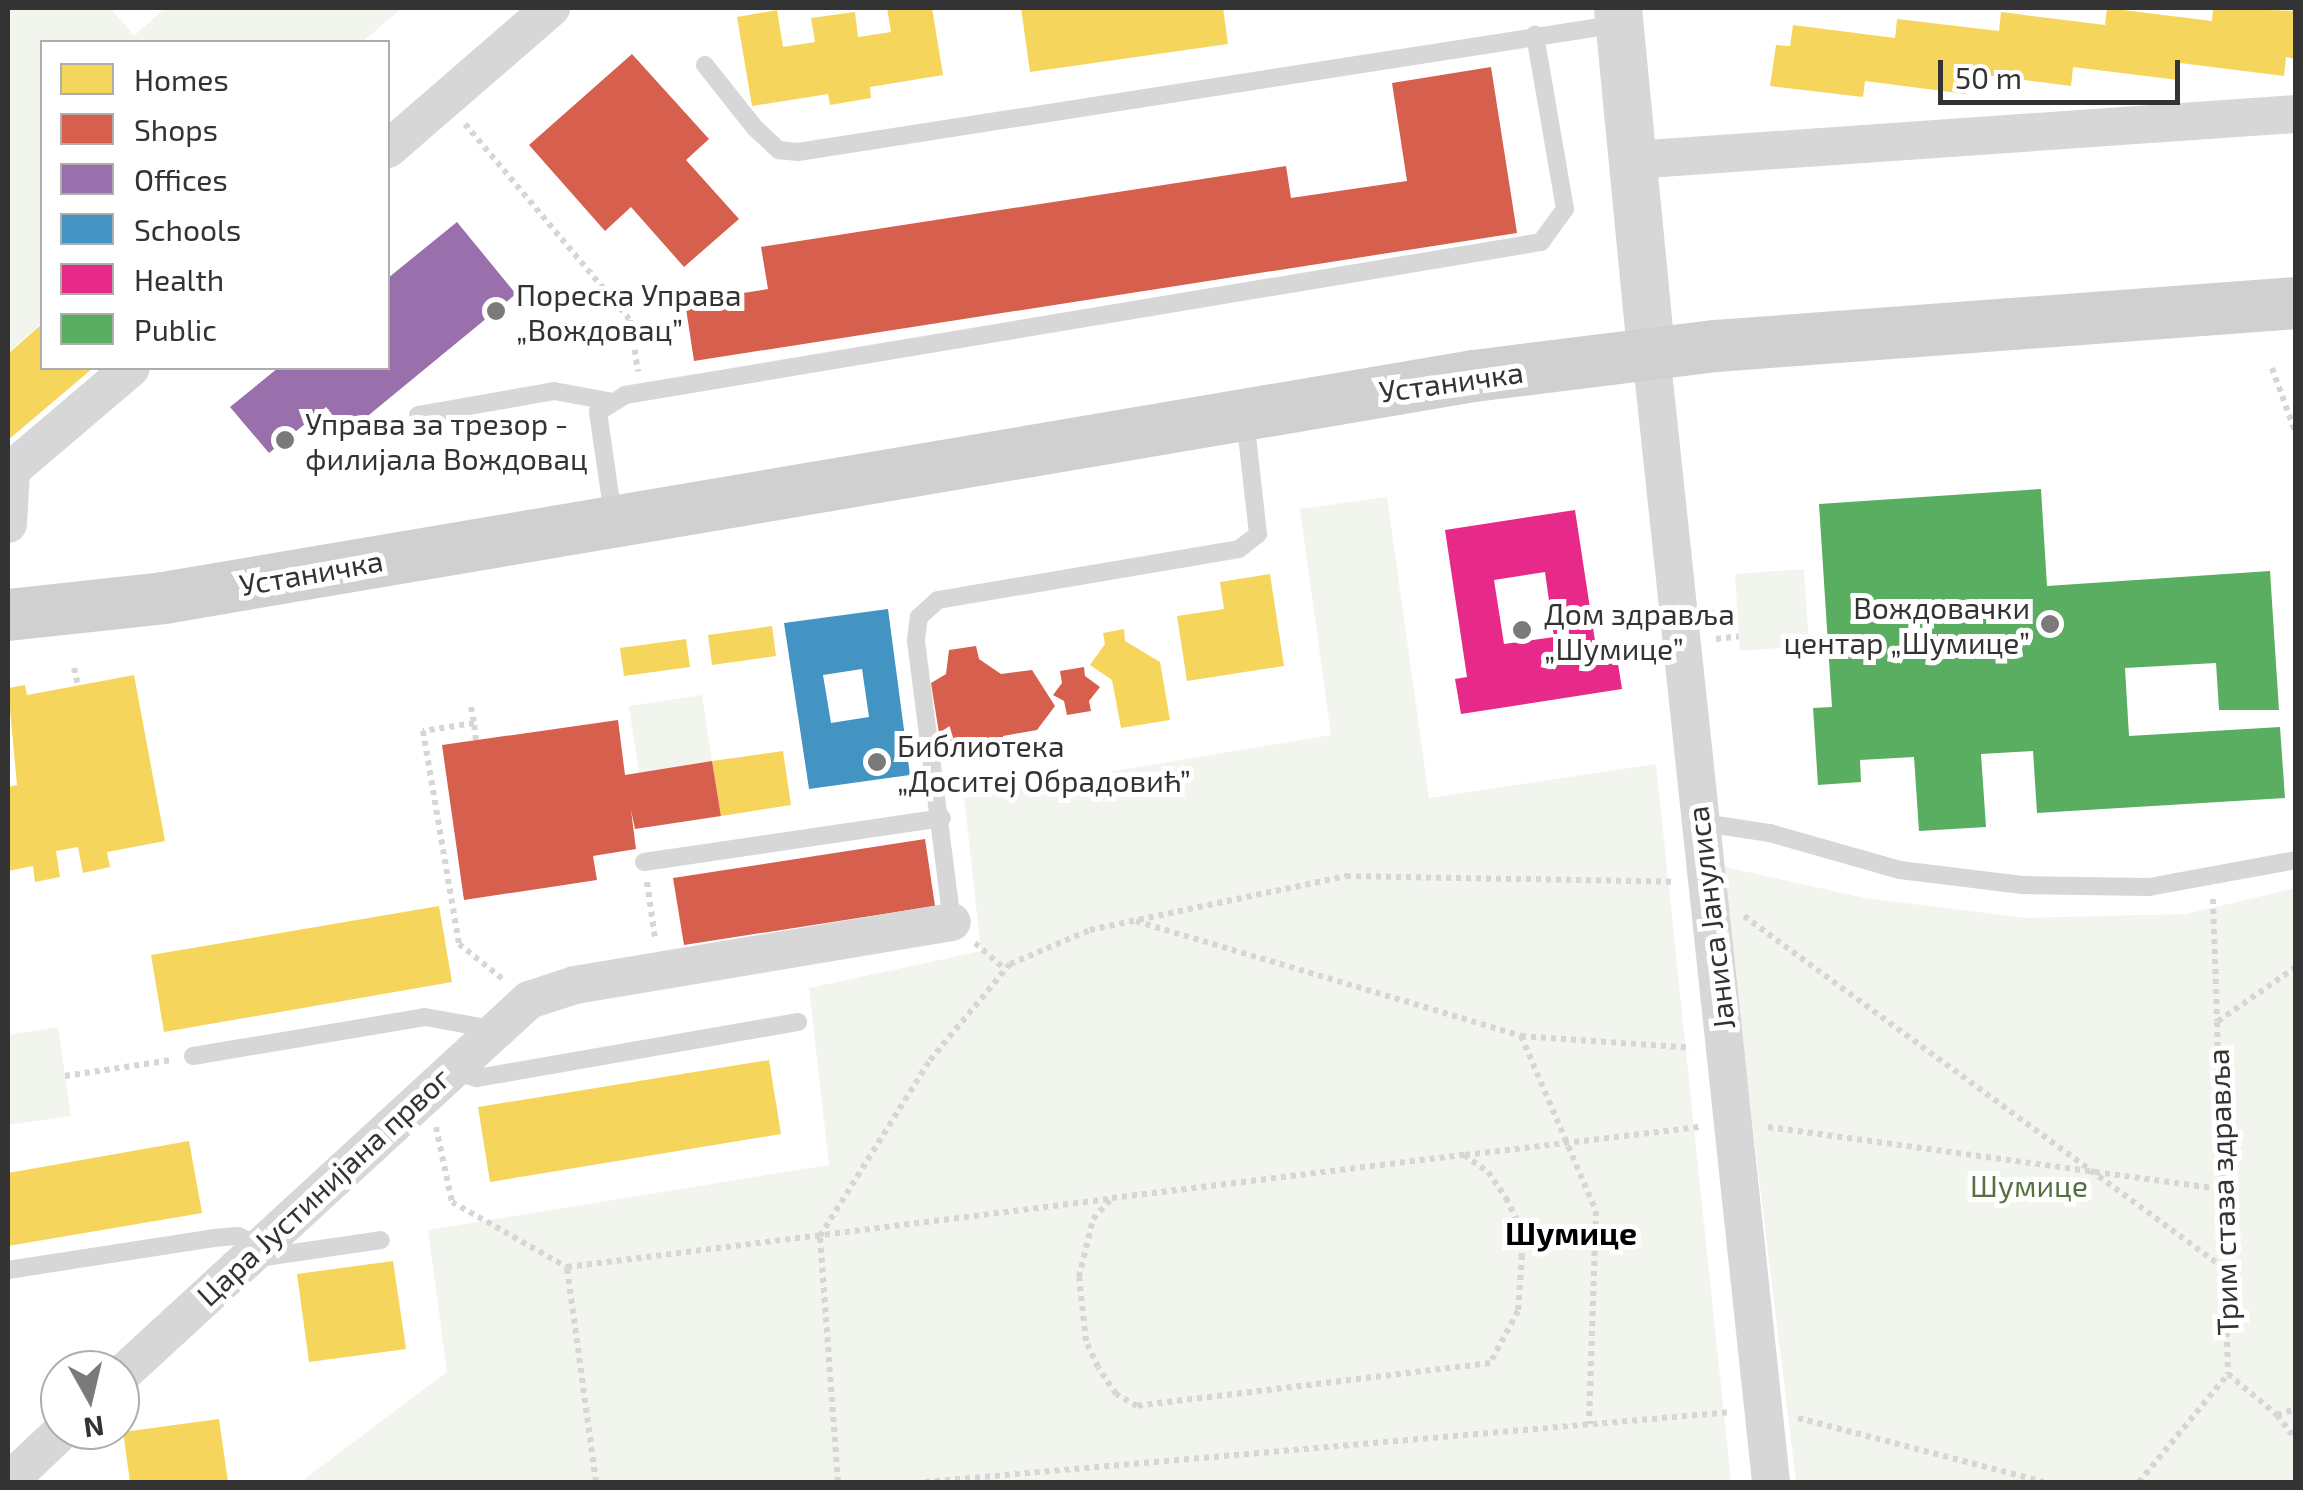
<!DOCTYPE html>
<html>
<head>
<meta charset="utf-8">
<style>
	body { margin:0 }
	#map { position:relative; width:2303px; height:1490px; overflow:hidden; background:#fff; font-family:"Exo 2",sans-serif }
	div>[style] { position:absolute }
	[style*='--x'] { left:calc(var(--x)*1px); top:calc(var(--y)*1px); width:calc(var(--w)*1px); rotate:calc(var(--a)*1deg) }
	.green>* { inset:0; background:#f1f5ed }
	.homes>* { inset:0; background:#f6d55c }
	.shops>* { inset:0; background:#d6604d }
	.offices>* { inset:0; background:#9970ab }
	.schools>* { inset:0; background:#4393c3 }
	.health>* { inset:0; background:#e7298a }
	.public>* { inset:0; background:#5aae61 }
	.path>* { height:6px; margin-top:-3px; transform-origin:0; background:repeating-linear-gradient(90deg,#d6d6d6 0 5px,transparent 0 10px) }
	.service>* { height:18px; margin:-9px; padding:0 9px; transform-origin:9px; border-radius:9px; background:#d7d7d7 }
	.minor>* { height:38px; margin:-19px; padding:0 19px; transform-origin:19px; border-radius:19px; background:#d7d7d7 }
	.tertiary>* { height:48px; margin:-24px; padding:0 24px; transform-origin:24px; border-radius:24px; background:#d7d7d7 }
	.secondary>* { height:52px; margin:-26px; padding:0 26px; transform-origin:26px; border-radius:26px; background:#d0d0d0 }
	.dots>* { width:28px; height:28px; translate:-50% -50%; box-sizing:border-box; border:5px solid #fff; border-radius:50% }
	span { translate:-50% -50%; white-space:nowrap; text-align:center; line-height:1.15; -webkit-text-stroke:10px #fff; paint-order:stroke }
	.poi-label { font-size:30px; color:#333 }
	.left { translate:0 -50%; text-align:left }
	.right { translate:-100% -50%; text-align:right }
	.street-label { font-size:30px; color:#333 }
	.park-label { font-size:30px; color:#56703f }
	.neighbourhood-label { font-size:32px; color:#000; font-weight:700 }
	.frame { position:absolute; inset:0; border:10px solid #333; pointer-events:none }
	.legend { position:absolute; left:40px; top:40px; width:350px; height:330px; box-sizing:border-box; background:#fff; border:2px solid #adadad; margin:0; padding:12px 18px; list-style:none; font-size:30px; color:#333 }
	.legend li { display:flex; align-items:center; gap:20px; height:50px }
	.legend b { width:50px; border:2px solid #adadad }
	.north { position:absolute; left:40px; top:1350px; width:100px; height:100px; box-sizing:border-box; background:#fff; border:2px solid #adadad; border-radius:50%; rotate:172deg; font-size:28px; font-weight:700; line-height:40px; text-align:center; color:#333 }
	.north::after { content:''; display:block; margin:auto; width:35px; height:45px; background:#7a7a7a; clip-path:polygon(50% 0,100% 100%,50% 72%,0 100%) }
	.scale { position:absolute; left:1938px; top:60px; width:242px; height:45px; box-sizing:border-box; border:5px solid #333; border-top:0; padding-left:12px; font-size:30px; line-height:35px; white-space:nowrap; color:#333; -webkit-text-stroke:8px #fff; paint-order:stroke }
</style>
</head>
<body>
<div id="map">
	<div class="green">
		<div style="clip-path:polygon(8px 8px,111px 8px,134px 36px,165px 8px,402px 8px,362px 42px,42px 42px,42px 323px,8px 353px)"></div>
		<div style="clip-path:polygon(1387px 497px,1429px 798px,1656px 764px,1731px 1482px,301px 1482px,447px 1372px,428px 1230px,829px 1165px,809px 988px,981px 951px,964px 796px,1331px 735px,1300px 509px)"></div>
		<div style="clip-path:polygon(1804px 569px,1809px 646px,1740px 651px,1735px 574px)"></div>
		<div style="clip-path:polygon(702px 695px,712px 761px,639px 773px,629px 706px)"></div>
		<div style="clip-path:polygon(1721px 866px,1864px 898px,2026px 918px,2186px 914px,2295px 888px,2295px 1482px,1796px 1482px)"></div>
		<div style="clip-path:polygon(58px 1027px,71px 1116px,8px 1125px,8px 1035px)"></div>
	</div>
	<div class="homes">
		<div style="clip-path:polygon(887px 8px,932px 8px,943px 75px,870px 87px,871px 98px,830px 105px,828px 94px,752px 106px,737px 17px,777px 10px,783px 47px,815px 42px,811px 18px,855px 12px,858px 37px,891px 32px)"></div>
		<div style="clip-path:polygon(1021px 8px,1223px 8px,1228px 44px,1030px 72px)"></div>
		<div style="clip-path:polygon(2107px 8px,2212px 21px,2213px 8px,2296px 11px,2296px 59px,2286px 57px,2284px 76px,2180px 63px,2178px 80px,2073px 67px,2071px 86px,1968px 73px,1966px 94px,1865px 81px,1863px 97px,1770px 86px,1776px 45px,1790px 46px,1793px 25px,1895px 38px,1897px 19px,1999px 31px,2001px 12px,2105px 25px)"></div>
		<div style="clip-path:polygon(42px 324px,42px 368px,93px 368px,8px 440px,8px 354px)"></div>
		<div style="clip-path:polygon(1270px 574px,1284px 666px,1187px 681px,1177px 616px,1224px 609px,1220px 582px)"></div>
		<div style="clip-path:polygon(772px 626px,776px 656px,712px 665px,708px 635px)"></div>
		<div style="clip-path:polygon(1124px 629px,1125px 641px,1160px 662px,1170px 720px,1121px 728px,1112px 680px,1090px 665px,1105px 644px,1103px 633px)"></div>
		<div style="clip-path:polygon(686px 639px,690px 667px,624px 676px,620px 648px)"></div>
		<div style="clip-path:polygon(134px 675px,165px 841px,107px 852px,110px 867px,83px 873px,78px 847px,56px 851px,60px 877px,35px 882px,33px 866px,8px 871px,8px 787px,17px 785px,8px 688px,25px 685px,27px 695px)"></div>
		<div style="clip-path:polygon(783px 751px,791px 805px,721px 816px,712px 761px)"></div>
		<div style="clip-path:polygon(439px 906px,452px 982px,164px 1032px,151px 955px)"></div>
		<div style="clip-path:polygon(769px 1060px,781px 1134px,490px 1182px,478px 1107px)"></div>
		<div style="clip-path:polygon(189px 1141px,202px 1213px,8px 1246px,8px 1173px)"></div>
		<div style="clip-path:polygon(393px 1261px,406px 1349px,309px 1362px,297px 1274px)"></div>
		<div style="clip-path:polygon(219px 1419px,228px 1482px,130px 1482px,123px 1432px)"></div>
	</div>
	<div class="shops">
		<div style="clip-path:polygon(632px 54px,709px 139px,686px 160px,739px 219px,684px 267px,631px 207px,605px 231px,529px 145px)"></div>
		<div style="clip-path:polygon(1491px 67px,1517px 233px,694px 361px,685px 302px,768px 289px,761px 247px,1286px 166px,1291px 198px,1407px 181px,1392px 83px)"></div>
		<div style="clip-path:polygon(976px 646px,979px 659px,1001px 674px,1032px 670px,1055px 706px,1037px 730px,1003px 736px,1004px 743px,942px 752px,931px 683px,946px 674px,949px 650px)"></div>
		<div style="clip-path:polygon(1084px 667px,1085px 676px,1100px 687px,1089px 701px,1091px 711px,1067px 715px,1064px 701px,1053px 695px,1062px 683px,1060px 671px)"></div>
		<div style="clip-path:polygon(618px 720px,625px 775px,712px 761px,721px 816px,635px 829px,631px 810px,636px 849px,593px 856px,597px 880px,464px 900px,442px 745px)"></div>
		<div style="clip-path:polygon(925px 839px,935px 906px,684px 945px,673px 878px)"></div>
	</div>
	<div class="offices">
		<div style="clip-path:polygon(457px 222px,516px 294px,347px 433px,326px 407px,269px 453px,230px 407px,278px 368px,388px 368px,388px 278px)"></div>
	</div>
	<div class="schools">
		<div style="clip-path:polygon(evenodd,888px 609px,910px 775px,809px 789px,784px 623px,888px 609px,862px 669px,869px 717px,831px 723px,823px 675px,862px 669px)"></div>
	</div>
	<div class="health">
		<div style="clip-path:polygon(evenodd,1575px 510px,1597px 654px,1616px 651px,1622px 689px,1461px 714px,1455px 679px,1467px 677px,1445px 530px,1575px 510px,1545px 572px,1554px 637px,1504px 644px,1494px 580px,1545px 572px)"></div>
	</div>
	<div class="public">
		<div style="clip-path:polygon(2041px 489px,2047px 586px,2270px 571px,2279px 710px,2219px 710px,2216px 663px,2125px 668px,2129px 736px,2280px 727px,2285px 798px,2037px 813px,2033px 751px,1981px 754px,1986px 827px,1919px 831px,1914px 757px,1860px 760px,1861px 782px,1818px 785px,1813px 708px,1832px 707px,1819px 504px)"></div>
	</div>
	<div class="path">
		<div style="--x:465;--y:124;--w:256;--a:49.9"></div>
		<div style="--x:630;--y:320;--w:52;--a:81.1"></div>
		<div style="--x:2272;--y:368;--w:70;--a:70"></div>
		<div style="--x:1709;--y:613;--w:29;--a:-6"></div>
		<div style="--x:1716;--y:639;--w:23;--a:-7"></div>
		<div style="--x:74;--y:668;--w:17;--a:77"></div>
		<div style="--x:471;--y:707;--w:16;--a:79"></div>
		<div style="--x:476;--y:740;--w:17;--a:-97"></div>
		<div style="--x:474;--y:723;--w:52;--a:171.1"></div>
		<div style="--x:423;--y:731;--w:216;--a:80.4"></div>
		<div style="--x:459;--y:944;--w:58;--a:38.7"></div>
		<div style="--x:647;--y:882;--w:58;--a:82"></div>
		<div style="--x:2213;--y:899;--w:122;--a:88.1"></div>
		<div style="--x:1744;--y:916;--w:597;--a:36.27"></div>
		<div style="--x:1136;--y:921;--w:402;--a:16.6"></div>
		<div style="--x:1521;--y:1036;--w:170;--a:4"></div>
		<div style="--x:975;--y:943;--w:40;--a:41"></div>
		<div style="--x:2296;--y:967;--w:96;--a:145.2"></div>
		<div style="--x:2217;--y:1022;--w:352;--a:88.2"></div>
		<div style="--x:2228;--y:1374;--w:64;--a:39.9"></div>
		<div style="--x:2277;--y:1415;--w:20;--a:-18"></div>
		<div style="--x:1521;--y:1036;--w:190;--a:66.8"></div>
		<div style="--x:1596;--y:1211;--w:213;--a:91.9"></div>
		<div style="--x:65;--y:1076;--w:108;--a:-8.5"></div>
		<div style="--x:436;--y:1127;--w:77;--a:78"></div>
		<div style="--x:452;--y:1202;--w:132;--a:29.5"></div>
		<div style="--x:1768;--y:1127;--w:458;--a:7.8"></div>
		<div style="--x:1464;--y:1155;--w:29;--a:35"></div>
		<div style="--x:1488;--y:1172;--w:32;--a:55"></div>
		<div style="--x:1506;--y:1198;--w:28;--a:64"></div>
		<div style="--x:1518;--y:1223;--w:32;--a:83"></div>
		<div style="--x:1522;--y:1255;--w:56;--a:94.1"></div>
		<div style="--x:1518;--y:1311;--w:59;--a:118.3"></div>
		<div style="--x:1490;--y:1363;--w:356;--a:173.1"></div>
		<div style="--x:1137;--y:1406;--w:24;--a:-150"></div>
		<div style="--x:1116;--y:1394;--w:32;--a:-124"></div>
		<div style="--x:1098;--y:1367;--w:29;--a:-115"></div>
		<div style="--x:1086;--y:1341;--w:64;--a:-96.2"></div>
		<div style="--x:1079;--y:1277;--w:60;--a:-76.4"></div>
		<div style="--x:1093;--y:1219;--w:28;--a:-48"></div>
		<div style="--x:1112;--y:1198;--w:355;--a:-7"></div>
		<div style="--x:1465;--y:1155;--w:238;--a:-6.8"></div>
		<div style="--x:2277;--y:1415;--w:31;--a:52"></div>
		<div style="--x:1798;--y:1418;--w:254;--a:14.6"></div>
		<div style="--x:596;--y:1482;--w:217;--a:-97.7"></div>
		<div style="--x:567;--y:1267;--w:546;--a:-7.15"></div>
		<div style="--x:838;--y:1482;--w:247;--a:-94.2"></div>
		<div style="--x:820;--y:1236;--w:208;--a:-58"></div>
		<div style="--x:930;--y:1060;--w:125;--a:-50.2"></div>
		<div style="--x:1010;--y:964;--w:87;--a:-23"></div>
		<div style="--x:1090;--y:930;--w:262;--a:-11.9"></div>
		<div style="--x:1346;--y:876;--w:330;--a:1"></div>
		<div style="--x:925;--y:1482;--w:810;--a:-4.96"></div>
		<div style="--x:2139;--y:1482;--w:140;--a:-50.5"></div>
	</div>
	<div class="service">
		<div style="--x:705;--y:65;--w:80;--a:51.6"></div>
		<div style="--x:755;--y:128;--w:33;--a:43"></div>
		<div style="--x:779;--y:150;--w:19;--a:6"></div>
		<div style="--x:798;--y:152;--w:831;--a:-8.86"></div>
		<div style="--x:418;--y:415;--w:138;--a:-10"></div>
		<div style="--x:554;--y:391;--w:55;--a:10.5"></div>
		<div style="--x:613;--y:515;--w:104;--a:-98.3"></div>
		<div style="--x:598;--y:412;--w:32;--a:-32"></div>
		<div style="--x:625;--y:395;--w:929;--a:-9.48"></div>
		<div style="--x:1541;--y:242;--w:41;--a:-54"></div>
		<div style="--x:1565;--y:209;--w:177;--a:-99.8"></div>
		<div style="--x:1697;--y:822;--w:74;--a:8.6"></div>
		<div style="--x:1770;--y:833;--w:135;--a:15.9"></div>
		<div style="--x:1900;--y:870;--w:123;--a:7"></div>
		<div style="--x:2022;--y:885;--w:127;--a:0.9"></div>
		<div style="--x:2149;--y:887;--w:149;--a:-10.4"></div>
		<div style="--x:644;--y:862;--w:301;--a:-8.4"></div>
		<div style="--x:952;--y:922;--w:284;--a:-97.3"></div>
		<div style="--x:916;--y:640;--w:23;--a:-83"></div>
		<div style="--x:919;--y:617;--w:25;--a:-42"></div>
		<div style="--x:938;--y:600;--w:305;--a:-9.6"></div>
		<div style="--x:1239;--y:549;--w:24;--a:-38"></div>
		<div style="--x:1258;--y:534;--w:116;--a:-96.4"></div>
		<div style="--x:193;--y:1056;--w:235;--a:-9.5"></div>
		<div style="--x:425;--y:1017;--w:68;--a:10.2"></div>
		<div style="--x:452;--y:1071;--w:26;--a:16"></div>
		<div style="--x:477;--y:1078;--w:326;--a:-9.9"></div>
		<div style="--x:258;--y:1258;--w:124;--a:-8.3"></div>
		<div style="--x:8;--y:1270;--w:208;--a:-8.8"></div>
		<div style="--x:214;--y:1238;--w:24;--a:-5"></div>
		<div style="--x:238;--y:1236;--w:22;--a:24"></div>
	</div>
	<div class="minor">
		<div style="--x:388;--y:149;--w:216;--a:-40.9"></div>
		<div style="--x:1633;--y:160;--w:665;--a:-3.97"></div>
		<div style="--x:1651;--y:353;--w:1135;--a:83.93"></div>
		<div style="--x:8;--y:524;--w:54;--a:-86.8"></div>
		<div style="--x:11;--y:470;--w:157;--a:-40.4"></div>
		<div style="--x:120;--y:1376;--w:556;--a:-42.59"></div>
		<div style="--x:529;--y:1000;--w:48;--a:-18.1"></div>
		<div style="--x:575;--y:985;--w:382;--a:-9.5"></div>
		<div style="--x:8;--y:1482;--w:76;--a:-43.4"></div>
	</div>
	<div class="tertiary">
		<div style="--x:1618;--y:8;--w:347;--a:84.5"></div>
	</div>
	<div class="secondary">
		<div style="--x:8;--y:615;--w:157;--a:-6.2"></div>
		<div style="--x:164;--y:598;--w:1329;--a:-9.62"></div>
		<div style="--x:1474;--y:376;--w:244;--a:-7.1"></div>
		<div style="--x:1716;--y:346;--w:582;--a:-4.24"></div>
	</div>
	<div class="dots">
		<div style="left:496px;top:311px;background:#7a7a7a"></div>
		<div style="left:285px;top:440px;background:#7a7a7a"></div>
		<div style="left:2050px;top:624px;background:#7a7a7a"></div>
		<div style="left:1522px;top:630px;background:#7a7a7a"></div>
		<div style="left:877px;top:762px;background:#7a7a7a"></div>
	</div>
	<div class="poi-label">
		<span class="left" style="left:516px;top:311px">Пореска Управа<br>„Вождовац”</span>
		<span class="left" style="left:305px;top:440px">Управа за трезор -<br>филијала Вождовац</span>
		<span class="right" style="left:2030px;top:624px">Вождовачки<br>центар „Шумице”</span>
		<span class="left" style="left:1544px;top:630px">Дом здравља<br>„Шумице”</span>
		<span class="left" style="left:897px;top:762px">Библиотека<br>„Доситеј Обрадовић”</span>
	</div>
	<div class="street-label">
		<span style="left:1451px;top:381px;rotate:-8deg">Устаничка</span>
		<span style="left:311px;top:572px;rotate:-10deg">Устаничка</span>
		<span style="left:1710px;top:918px;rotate:-97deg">Јаниса Јанулиса</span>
		<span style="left:323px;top:1186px;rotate:-43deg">Цара Јустинијана првог</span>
		<span style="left:2222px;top:1192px;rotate:-92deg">Трим стаза здравља</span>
	</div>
	<div class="park-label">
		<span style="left:2029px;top:1185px">Шумице</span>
	</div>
	<div class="neighbourhood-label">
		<span style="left:1571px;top:1232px">Шумице</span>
	</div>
	<div class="frame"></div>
	<ul class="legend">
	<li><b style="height:28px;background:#f6d55c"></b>Homes</li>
	<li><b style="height:28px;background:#d6604d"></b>Shops</li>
	<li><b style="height:28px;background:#9970ab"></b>Offices</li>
	<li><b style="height:28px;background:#4393c3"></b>Schools</li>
	<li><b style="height:28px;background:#e7298a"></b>Health</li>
	<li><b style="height:28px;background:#5aae61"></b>Public</li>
	</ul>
	<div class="north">N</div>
	<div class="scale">50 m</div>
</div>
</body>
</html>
